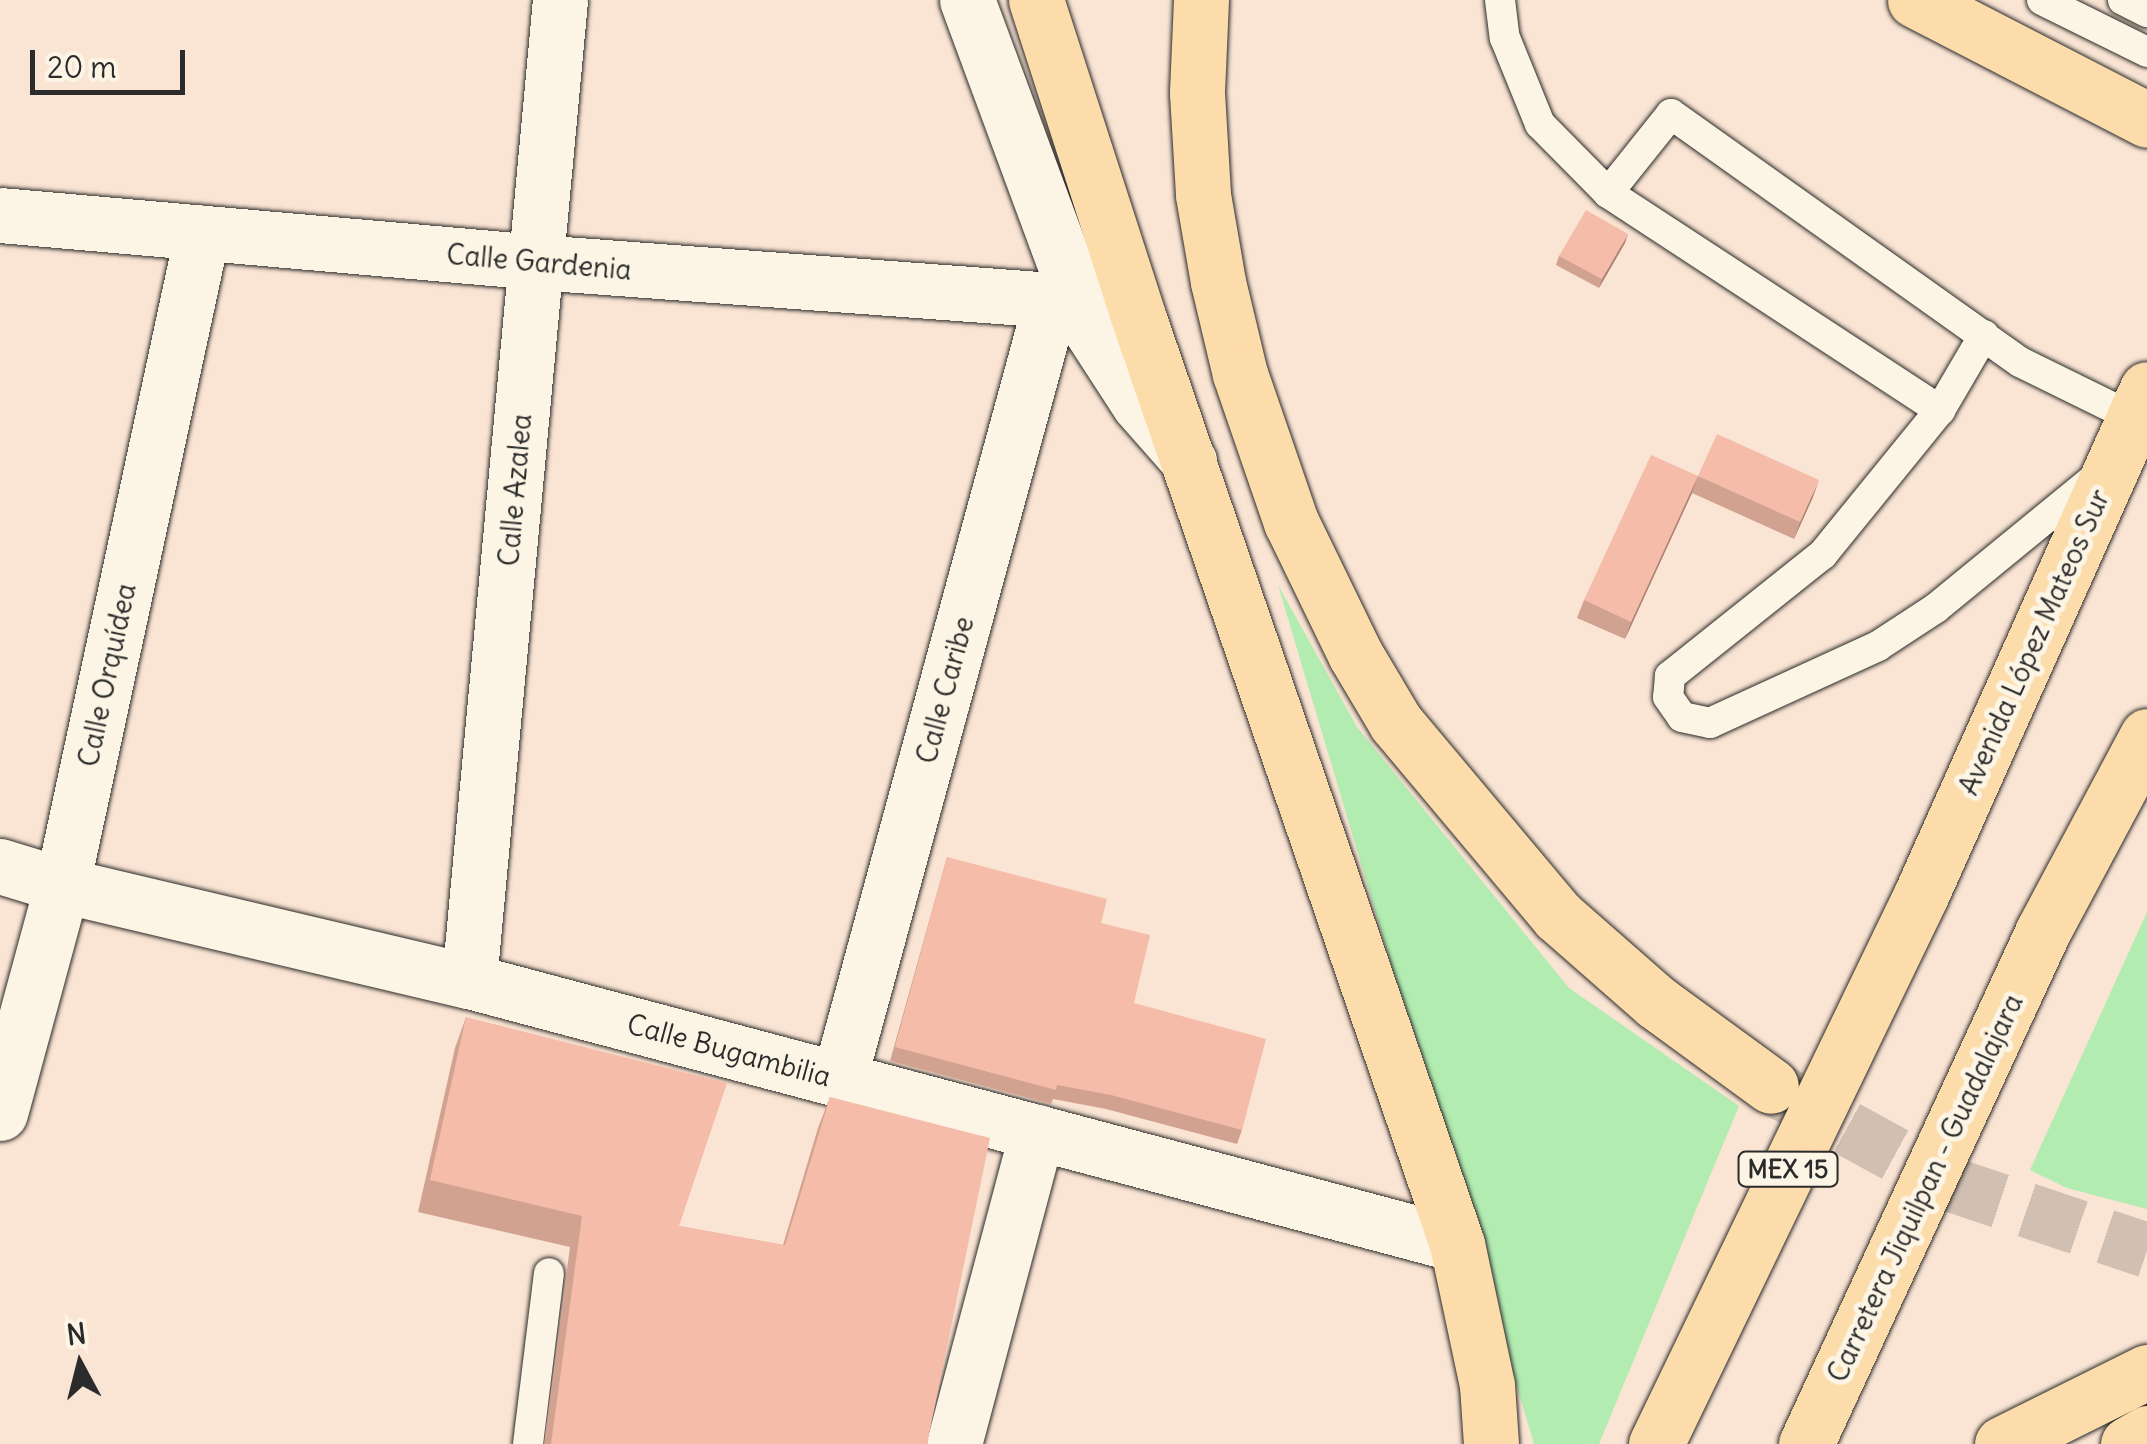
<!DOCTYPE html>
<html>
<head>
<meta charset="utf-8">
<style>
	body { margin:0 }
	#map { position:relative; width:2147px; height:1444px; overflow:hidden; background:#fae4d3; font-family:Delius,sans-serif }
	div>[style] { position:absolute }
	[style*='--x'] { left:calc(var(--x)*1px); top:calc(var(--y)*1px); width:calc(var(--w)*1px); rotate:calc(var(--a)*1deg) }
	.green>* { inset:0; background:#b2ecb1 }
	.trunk-tunnel>* { height:55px; margin-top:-27.5px; transform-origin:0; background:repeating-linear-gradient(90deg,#d1bfb1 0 55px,transparent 0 83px) }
	.roads { filter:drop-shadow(0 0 2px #2b2b2b) drop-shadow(0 0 2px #2b2b2b) }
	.service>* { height:30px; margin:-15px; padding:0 15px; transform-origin:15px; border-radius:15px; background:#fcf5e5 }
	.minor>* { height:55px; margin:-27.5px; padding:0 27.5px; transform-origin:27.5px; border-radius:27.5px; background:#fcf5e5 }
	.trunk>* { height:55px; margin:-27.5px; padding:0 27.5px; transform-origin:27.5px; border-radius:27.5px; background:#fddcac }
	.wall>* { inset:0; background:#d2a291 }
	.shaded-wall>* { inset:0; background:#ab8476 }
	.building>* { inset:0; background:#f4bca9 }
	span { translate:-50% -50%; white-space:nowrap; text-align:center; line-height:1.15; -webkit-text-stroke:10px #fcf5e5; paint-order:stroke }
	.shield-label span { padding:2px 8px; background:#fcf5e5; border:2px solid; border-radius:8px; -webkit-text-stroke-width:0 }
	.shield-label { font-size:25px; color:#2b2b2b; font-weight:700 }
	.street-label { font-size:28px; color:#2b2b2b }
	.north { position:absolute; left:30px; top:1314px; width:100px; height:100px; -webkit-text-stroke:8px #fcf5e5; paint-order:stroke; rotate:353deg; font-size:28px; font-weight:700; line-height:40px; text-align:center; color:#2b2b2b }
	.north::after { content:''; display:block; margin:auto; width:35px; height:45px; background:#2b2b2b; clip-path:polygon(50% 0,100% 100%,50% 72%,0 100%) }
	.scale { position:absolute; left:30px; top:50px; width:155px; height:45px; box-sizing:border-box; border:5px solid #2b2b2b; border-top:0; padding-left:12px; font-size:30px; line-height:35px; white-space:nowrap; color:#2b2b2b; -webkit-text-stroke:8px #fcf5e5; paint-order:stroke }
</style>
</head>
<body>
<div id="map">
	<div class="green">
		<div style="clip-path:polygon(1278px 585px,1357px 727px,1569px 988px,1739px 1106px,1599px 1444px,1534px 1444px)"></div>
		<div style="clip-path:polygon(2147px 912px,2147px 1209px,2067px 1188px,2030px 1170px)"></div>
	</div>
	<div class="trunk-tunnel">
		<div style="--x:1774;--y:1088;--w:198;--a:28.6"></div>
		<div style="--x:1948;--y:1183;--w:210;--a:18.6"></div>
	</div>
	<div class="roads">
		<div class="service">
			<div style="--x:1500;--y:0;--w:38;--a:83"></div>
			<div style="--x:1505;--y:38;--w:93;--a:67.9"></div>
			<div style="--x:1540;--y:124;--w:97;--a:45.4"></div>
			<div style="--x:1608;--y:193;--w:397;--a:33.2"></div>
			<div style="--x:2042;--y:0;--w:117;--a:26.3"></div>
			<div style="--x:2123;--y:0;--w:27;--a:27"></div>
			<div style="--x:1608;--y:193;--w:101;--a:-51.4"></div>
			<div style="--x:1671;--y:114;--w:428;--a:35.4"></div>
			<div style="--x:2020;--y:362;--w:127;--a:26.2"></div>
			<div style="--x:1984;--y:335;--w:87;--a:120.4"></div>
			<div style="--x:1940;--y:410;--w:186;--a:129.1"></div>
			<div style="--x:1823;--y:554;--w:196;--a:141.4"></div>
			<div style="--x:1670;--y:676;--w:21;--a:95"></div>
			<div style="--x:1668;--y:697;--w:24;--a:55"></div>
			<div style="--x:1682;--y:717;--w:29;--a:12"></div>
			<div style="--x:1710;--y:723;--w:185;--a:-24.6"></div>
			<div style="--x:1878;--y:646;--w:69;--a:-33.2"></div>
			<div style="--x:1936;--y:608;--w:208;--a:-39.3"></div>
			<div style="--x:528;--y:1444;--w:172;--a:-83"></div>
		</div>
		<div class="minor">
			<div style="--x:967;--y:0;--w:346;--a:69.7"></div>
			<div style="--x:1087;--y:324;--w:95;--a:57"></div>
			<div style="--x:1139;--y:404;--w:76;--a:48.7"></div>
			<div style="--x:0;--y:215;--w:539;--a:5"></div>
			<div style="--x:537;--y:262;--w:543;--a:4.22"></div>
			<div style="--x:0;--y:866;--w:65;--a:17"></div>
			<div style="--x:62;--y:885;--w:418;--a:13.3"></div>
			<div style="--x:469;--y:981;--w:1022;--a:14.91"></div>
			<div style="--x:469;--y:981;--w:985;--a:-84.7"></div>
			<div style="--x:839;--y:1079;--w:806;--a:-74.76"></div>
			<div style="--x:0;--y:1113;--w:236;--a:-74.8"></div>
			<div style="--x:62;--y:885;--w:667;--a:-77.88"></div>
			<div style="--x:954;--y:1444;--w:323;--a:-75.1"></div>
		</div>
		<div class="trunk">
			<div style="--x:1036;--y:0;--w:332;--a:72.1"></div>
			<div style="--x:1138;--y:316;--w:981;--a:71.03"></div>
			<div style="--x:1457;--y:1244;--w:144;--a:78"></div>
			<div style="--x:1487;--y:1385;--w:59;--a:86.1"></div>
			<div style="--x:1201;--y:0;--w:93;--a:92.5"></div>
			<div style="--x:1197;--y:93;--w:102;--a:86.6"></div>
			<div style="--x:1203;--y:195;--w:88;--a:80.2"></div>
			<div style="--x:1218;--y:282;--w:95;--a:76.6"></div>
			<div style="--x:1240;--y:374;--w:157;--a:71"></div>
			<div style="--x:1291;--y:522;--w:147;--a:64.1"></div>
			<div style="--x:1355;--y:654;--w:80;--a:59.3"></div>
			<div style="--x:1396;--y:723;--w:252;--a:50"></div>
			<div style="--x:1558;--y:916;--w:130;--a:41.3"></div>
			<div style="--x:1656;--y:1002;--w:142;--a:36.1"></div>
			<div style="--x:1915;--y:0;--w:261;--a:27.3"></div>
			<div style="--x:1656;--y:1444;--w:610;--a:-64.23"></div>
			<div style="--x:1921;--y:895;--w:554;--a:-65.93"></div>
			<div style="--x:1806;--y:1444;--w:565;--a:-65.2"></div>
			<div style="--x:2043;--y:931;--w:221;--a:-61.9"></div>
			<div style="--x:2002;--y:1444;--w:162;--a:-26.4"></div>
			<div style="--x:2128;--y:1444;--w:22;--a:-30"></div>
		</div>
	</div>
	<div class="wall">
		<div style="clip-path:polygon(1625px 243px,1599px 288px,1556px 265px,1559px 256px)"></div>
		<div style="clip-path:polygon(1698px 476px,1813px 497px,1794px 539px,1692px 493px,1625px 639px,1577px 618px,1584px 600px)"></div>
		<div style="clip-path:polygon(947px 857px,1101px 923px,1134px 1003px,1242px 1130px,1237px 1144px,1106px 1109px,1053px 1099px,1051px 1104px,890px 1061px)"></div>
		<div style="clip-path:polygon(466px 1017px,679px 1226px,783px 1245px,818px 1128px,830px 1097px,927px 1444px,544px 1444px,570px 1247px,418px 1212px,455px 1048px)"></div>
	</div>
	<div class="shaded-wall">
		<div style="clip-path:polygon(1628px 234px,1625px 243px,1599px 288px,1602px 279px)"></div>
		<div style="clip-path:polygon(1698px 476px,1692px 493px,1625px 639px,1631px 622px)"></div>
		<div style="clip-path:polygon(1819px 480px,1813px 497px,1794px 539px,1800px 522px)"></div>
	</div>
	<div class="building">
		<div style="clip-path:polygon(1586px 210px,1628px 234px,1602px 279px,1559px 256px)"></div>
		<div style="clip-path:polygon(1717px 434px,1819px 480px,1800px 522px,1698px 476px)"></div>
		<div style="clip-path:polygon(1651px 455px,1698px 476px,1631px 622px,1584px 600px)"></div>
		<div style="clip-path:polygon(947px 857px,1107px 899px,1101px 923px,1150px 935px,1134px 1003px,1266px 1039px,1242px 1130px,1111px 1095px,1057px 1085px,1056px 1090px,895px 1047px)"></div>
		<div style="clip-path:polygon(466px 1017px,727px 1083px,679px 1226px,785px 1245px,830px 1097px,990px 1138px,927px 1444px,551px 1444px,582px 1216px,430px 1180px)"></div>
	</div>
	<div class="shield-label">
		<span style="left:1788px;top:1169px">MEX 15</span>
	</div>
	<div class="street-label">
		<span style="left:539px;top:262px;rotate:5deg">Calle Gardenia</span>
		<span style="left:515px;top:490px;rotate:-85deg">Calle Azalea</span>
		<span style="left:2034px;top:642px;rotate:-66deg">Avenida López Mateos Sur</span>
		<span style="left:107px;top:675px;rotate:-78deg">Calle Orquídea</span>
		<span style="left:945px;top:690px;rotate:-75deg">Calle Caribe</span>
		<span style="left:729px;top:1050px;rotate:15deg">Calle Bugambilia</span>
		<span style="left:1925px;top:1188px;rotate:-65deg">Carretera Jiquilpan - Guadalajara</span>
	</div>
	<div class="north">N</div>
	<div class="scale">20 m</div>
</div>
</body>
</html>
